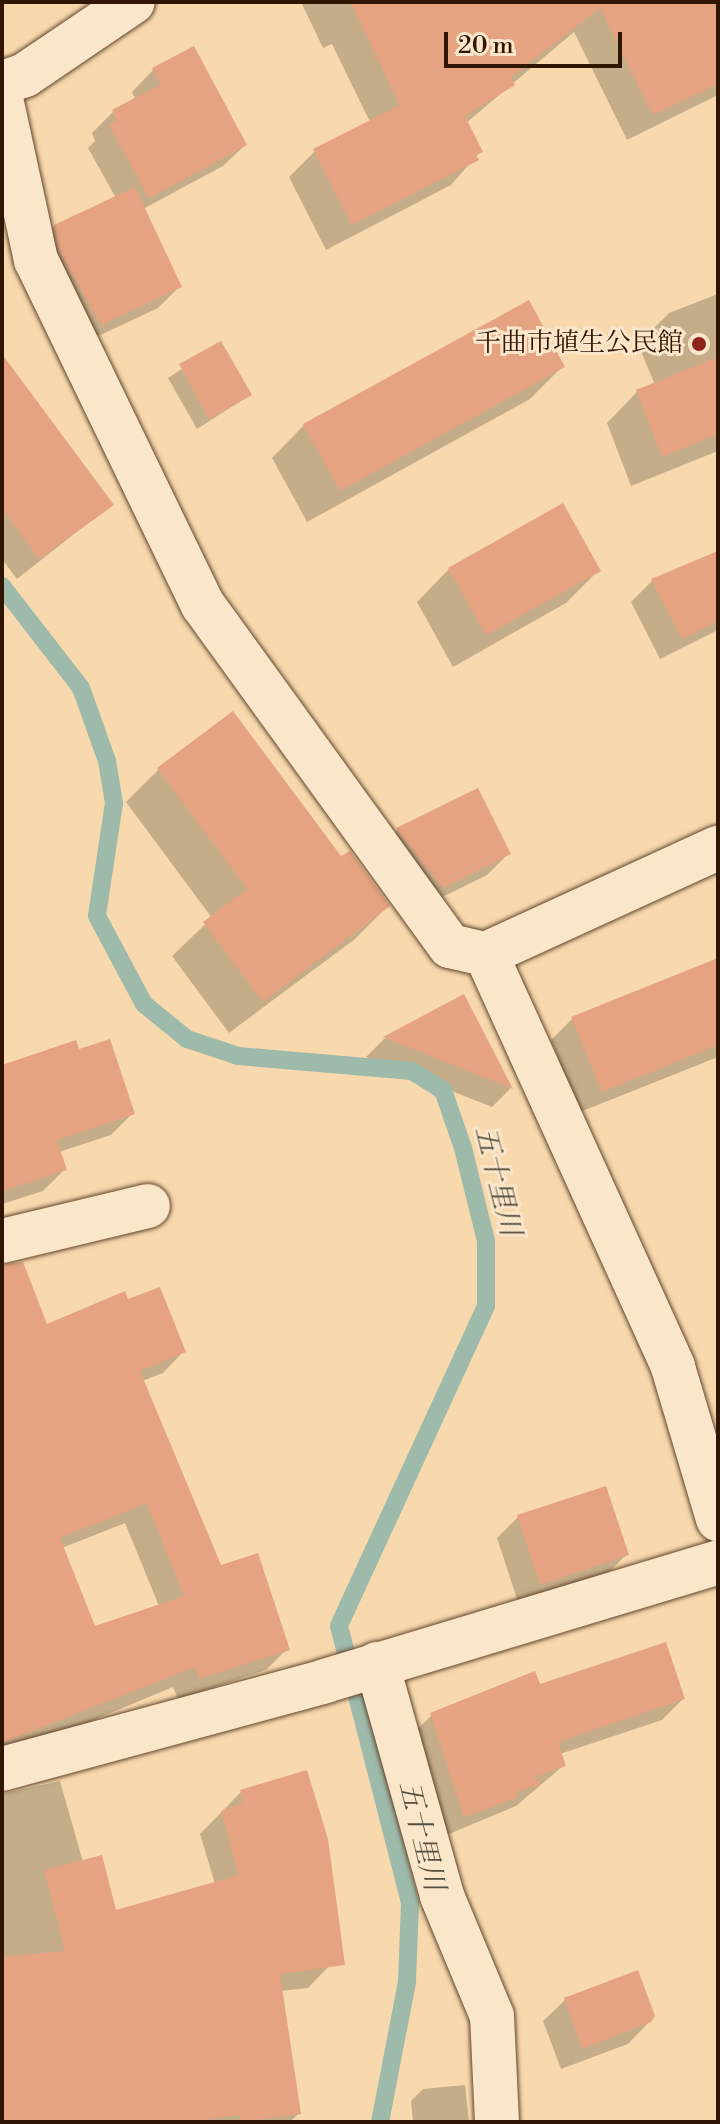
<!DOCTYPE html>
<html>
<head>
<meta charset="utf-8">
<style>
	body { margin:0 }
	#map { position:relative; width:720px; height:2124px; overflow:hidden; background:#f7d9ad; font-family:"Libre Bodoni","Noto Serif JP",serif }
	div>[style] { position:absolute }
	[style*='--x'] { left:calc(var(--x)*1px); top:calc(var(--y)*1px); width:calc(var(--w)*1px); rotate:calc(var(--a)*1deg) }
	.shadow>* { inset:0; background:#0003 }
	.stream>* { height:18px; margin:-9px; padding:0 9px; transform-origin:9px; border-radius:9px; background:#9dbaaa }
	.building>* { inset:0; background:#e6a381 }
	.roads { filter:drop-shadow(0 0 2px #62462d) drop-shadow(0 0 2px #62462d) }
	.minor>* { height:44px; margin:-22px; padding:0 22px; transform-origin:22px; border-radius:22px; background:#fae6ca }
	.dots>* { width:22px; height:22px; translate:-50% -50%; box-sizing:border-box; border:4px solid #fae6ca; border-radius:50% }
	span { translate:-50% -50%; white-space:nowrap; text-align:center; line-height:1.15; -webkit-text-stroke:6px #fae6ca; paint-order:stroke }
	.poi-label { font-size:26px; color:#301502 }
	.right { translate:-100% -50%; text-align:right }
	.water-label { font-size:28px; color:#564f3d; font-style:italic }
	.frame { position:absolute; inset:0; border:4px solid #301502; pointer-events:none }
	.scale { position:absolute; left:444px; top:32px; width:178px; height:36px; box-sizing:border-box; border:4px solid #301502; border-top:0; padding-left:10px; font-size:24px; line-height:28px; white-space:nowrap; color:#301502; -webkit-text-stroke:6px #fae6ca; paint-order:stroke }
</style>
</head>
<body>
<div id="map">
	<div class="shadow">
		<div style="clip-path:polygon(301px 2px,718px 2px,718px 95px,627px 140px,574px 32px,466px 123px,480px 152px,451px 185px,326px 250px,289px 177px,315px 151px,370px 122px,332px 44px,323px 48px)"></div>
		<div style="clip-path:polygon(193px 49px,245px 145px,223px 166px,143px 209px,179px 287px,158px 308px,79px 345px,33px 248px,55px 226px,116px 198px,88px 148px,95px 141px,92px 133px,113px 112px,136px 100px,132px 92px,153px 70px)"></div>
		<div style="clip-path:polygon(718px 294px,718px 451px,631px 486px,607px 423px,637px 392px,655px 385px,638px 344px,669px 313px)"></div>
		<div style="clip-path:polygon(221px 343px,250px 395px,197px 429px,168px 378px)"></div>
		<div style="clip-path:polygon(563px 366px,530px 399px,307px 522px,272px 458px,304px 425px)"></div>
		<div style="clip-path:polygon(2px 402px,112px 504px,17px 579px,2px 559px)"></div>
		<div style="clip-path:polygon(718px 551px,718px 630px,660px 659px,631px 602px,652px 581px)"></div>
		<div style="clip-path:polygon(449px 569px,599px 570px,566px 603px,453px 667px,417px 602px)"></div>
		<div style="clip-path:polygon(233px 713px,340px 858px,388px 906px,355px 939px,229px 1033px,172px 956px,212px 918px,126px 802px,158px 770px)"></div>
		<div style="clip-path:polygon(477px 790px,508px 854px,487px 875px,420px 908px,376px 851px,397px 830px)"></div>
		<div style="clip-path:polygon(718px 960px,718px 1057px,580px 1112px,551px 1040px,572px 1019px)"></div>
		<div style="clip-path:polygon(463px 997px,510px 1089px,492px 1107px,366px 1057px,384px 1039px)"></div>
		<div style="clip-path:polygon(2px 1066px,133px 1113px,111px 1135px,59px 1152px,65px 1169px,43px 1191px,2px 1204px)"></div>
		<div style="clip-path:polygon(evenodd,127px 1302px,184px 1351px,163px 1373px,142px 1381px,220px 1567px,287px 1649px,266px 1670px,178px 1699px,173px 1687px,2px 1758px,2px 1344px,127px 1302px,125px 1523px,159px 1606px,94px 1628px,62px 1548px,125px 1523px)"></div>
		<div style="clip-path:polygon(518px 1517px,626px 1555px,605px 1576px,519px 1605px,497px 1538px)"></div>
		<div style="clip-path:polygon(538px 1687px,683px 1699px,662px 1720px,560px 1754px,564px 1765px,516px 1806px,442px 1837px,410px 1736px,432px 1715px)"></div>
		<div style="clip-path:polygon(60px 1781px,83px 1862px,115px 1913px,215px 1884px,200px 1834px,241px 1792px,329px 1966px,308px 1988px,281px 1991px,299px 2113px,290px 2122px,2px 2122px,2px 1794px)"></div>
		<div style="clip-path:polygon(565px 2000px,650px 2021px,628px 2044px,561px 2069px,543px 2021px)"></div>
		<div style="clip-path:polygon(465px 2085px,469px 2122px,413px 2122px,411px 2101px,423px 2089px)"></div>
	</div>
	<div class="stream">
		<div style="--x:2;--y:586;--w:129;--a:52.2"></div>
		<div style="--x:81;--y:688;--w:77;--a:70.4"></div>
		<div style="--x:107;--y:761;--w:43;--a:80.5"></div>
		<div style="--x:114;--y:803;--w:114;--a:98.6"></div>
		<div style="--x:97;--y:916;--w:100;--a:61.9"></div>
		<div style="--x:144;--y:1004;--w:55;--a:39.1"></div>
		<div style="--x:187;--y:1039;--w:54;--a:18.4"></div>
		<div style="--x:238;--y:1056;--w:175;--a:4.9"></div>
		<div style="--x:412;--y:1071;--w:36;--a:32"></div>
		<div style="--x:443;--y:1090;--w:61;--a:71"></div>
		<div style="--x:463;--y:1148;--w:96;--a:76.1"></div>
		<div style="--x:486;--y:1241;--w:65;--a:90"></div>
		<div style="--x:486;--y:1306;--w:352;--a:114.7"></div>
		<div style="--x:339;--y:1626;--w:286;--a:75.6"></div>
		<div style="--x:410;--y:1903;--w:79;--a:92.2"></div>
		<div style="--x:407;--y:1982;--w:143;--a:100.9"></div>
	</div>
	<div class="building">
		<div style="clip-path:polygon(350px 2px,718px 2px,718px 84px,653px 115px,600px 8px,511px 77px,515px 85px,465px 116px,483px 152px,476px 155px,479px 160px,352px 225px,313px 149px,400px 105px)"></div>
		<div style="clip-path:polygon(194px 46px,247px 145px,149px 198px,109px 125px,117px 121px,112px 110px,161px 84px,152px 68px)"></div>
		<div style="clip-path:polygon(135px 187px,182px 287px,101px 325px,60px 252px,54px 225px)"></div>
		<div style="clip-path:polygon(529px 300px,565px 367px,340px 491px,303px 424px)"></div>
		<div style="clip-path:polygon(221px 341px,252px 395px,209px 419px,179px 364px)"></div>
		<div style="clip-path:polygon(2px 354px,114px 505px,39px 559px,2px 508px)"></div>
		<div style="clip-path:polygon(718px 357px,718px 434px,662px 457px,636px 390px)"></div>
		<div style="clip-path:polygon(563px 503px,601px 571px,486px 635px,448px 568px)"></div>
		<div style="clip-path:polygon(718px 551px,718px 621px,682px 639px,651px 579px)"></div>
		<div style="clip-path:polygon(233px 711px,341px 856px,350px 851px,390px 906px,263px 1002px,203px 922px,247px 889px,157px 768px)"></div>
		<div style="clip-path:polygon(478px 788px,511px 854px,443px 888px,396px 828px)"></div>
		<div style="clip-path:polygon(718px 958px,718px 1045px,602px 1092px,571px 1017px)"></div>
		<div style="clip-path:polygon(464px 994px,513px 1089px,383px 1037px)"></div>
		<div style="clip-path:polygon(110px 1039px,135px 1114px,57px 1140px,67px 1170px,2px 1191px,2px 1065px,76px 1040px,79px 1049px)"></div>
		<div style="clip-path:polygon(evenodd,23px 1262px,47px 1324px,125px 1291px,128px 1299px,160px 1287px,186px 1352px,140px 1371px,221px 1565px,258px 1553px,290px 1650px,199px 1679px,195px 1667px,2px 1743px,2px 1265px,23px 1262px,147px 1503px,184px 1596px,95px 1626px,60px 1538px,147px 1503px)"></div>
		<div style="clip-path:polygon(606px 1486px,629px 1555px,540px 1585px,517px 1515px)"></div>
		<div style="clip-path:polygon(666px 1642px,685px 1699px,558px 1742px,566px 1766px,536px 1776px,540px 1785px,516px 1792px,518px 1797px,464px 1817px,430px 1713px,535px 1671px,540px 1684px)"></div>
		<div style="clip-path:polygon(307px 1770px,328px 1839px,345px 1965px,280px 1974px,301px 2114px,241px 2122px,240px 2115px,190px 2122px,2px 2122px,2px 1957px,65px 1951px,44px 1870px,102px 1855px,116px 1910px,239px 1875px,221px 1811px,243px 1803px,240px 1790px)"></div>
		<div style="clip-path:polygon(638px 1970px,655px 2016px,651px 2022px,582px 2049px,564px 1998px)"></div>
	</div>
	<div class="roads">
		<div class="minor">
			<div style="--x:2;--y:83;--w:24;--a:-19"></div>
			<div style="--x:25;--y:75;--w:130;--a:-34.1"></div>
			<div style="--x:2;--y:103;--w:161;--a:77.8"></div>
			<div style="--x:36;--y:260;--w:383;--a:64.2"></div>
			<div style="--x:203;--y:605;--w:421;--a:54.1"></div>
			<div style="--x:450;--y:946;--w:37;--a:13"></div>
			<div style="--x:486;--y:954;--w:453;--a:65.6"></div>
			<div style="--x:673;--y:1367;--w:159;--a:73.5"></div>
			<div style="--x:486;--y:954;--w:255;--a:-24.6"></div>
			<div style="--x:2;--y:1241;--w:150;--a:-13.5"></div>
			<div style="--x:377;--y:1664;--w:241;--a:74.3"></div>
			<div style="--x:442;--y:1896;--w:130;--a:67.4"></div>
			<div style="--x:492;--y:2016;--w:106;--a:87.3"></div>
			<div style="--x:2;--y:1769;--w:335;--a:-15.2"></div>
			<div style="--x:325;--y:1681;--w:411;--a:-16.8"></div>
		</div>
	</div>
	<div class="dots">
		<div style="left:699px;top:344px;background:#8f2418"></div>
	</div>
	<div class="poi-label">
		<span class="right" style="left:683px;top:344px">千曲市埴生公民館</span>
	</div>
	<div class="water-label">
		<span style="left:497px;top:1181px;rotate:76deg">五十里川</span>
		<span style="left:421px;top:1836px;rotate:76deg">五十里川</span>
	</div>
	<div class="frame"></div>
	<div class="scale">20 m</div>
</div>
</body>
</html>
